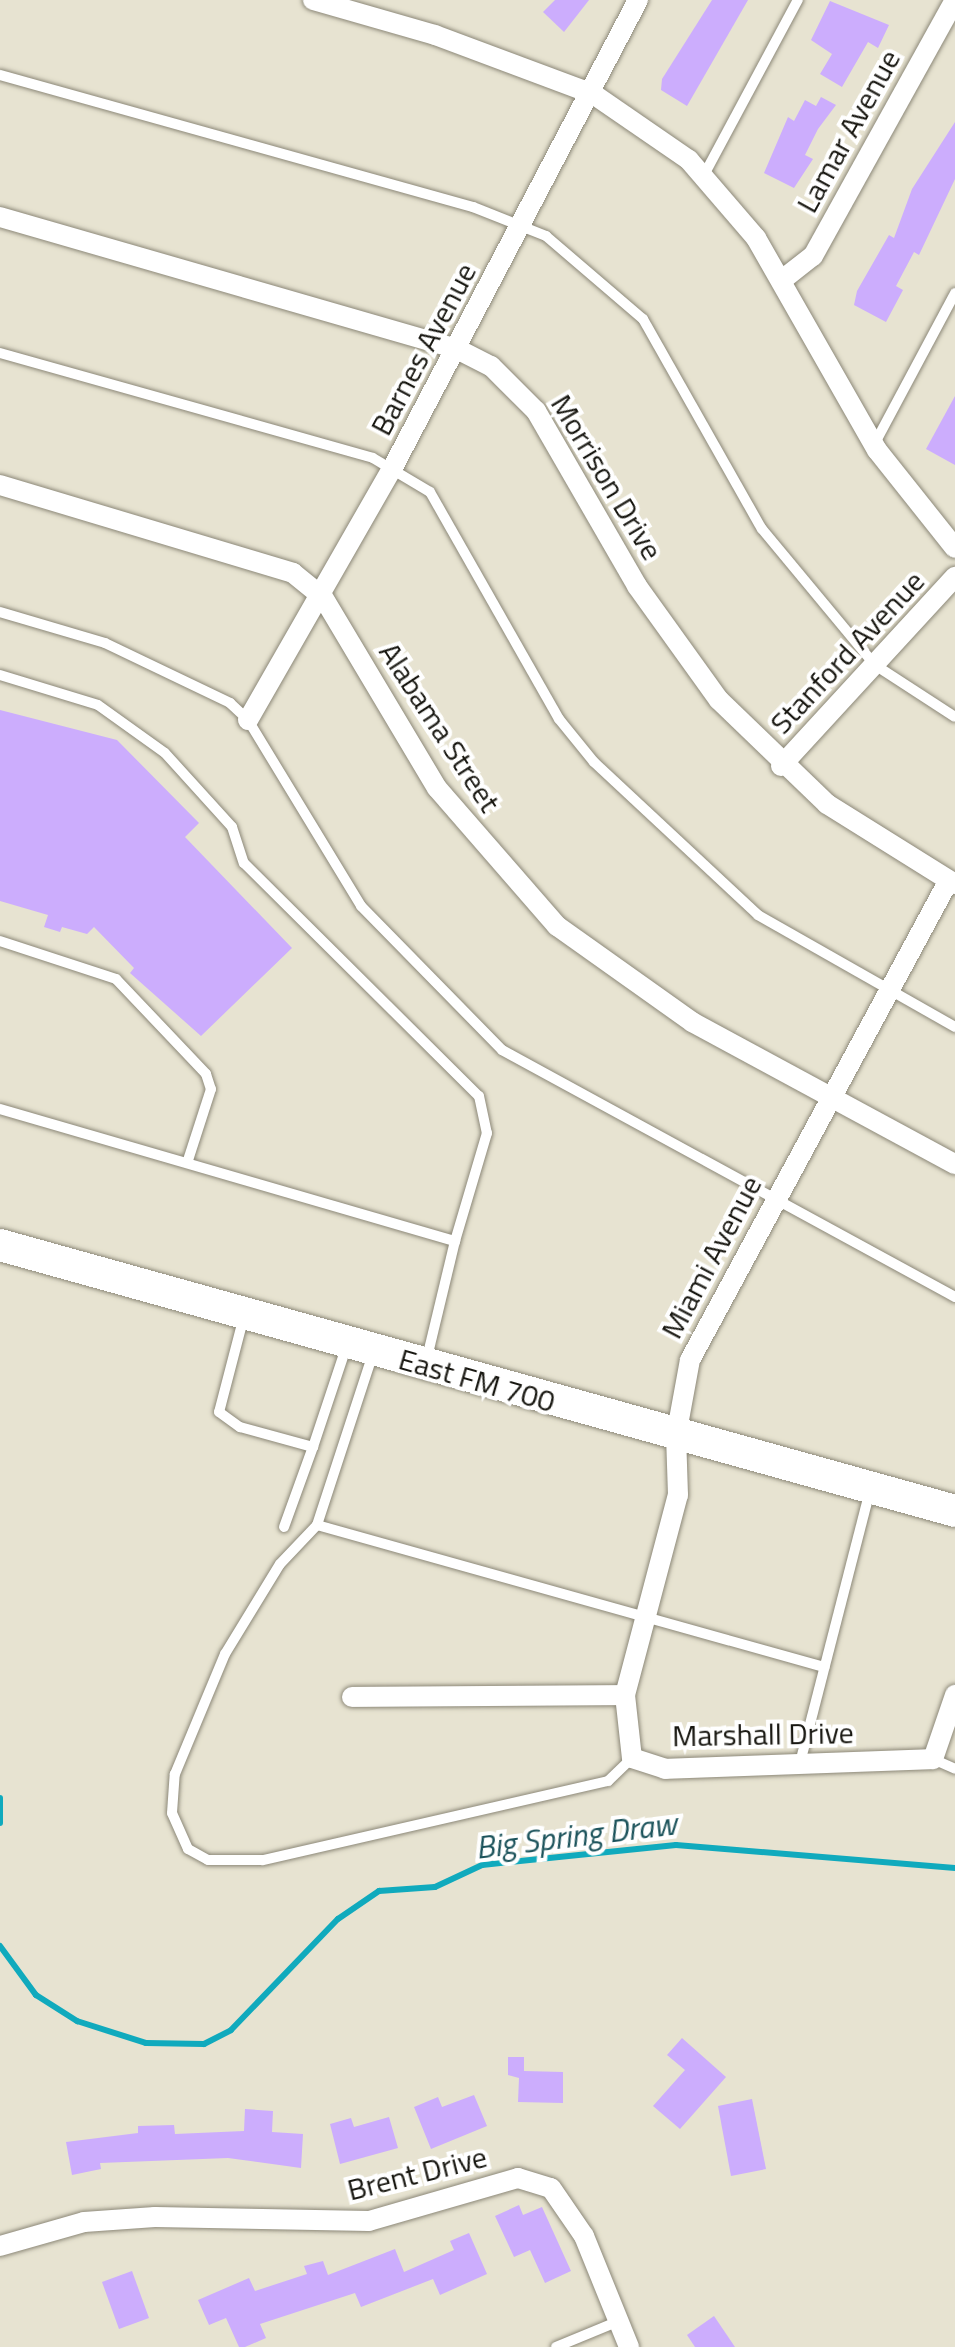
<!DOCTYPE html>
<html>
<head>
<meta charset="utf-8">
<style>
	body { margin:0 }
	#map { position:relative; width:955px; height:2347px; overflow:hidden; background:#e7e3d1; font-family:"Titillium Web",sans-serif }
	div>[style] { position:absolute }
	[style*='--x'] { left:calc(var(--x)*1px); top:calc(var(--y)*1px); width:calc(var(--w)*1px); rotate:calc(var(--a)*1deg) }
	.stream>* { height:6px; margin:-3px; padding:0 3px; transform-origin:3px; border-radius:3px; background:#10aabd }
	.building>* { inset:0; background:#ccadfd }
	.roads { filter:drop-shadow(0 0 2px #8c8878) drop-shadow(0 0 2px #8c8878) }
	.lane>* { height:10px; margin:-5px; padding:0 5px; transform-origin:5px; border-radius:5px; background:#fff }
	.street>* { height:20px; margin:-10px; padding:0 10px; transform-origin:10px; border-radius:10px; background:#fff }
	.primary>* { height:32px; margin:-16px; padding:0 16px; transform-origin:16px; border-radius:16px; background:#fff }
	span { translate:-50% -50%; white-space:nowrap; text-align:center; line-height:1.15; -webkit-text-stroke:8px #fff; paint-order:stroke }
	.street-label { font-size:30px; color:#181711 }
	.water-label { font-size:32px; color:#1c535b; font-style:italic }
</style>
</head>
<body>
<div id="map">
	<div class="stream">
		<div style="--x:0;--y:1798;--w:25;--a:90"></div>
		<div style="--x:0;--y:1946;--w:61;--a:53.7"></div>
		<div style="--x:36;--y:1995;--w:49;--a:32.4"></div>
		<div style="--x:77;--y:2021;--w:72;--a:17.7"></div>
		<div style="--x:146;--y:2043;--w:58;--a:1"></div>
		<div style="--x:204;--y:2044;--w:30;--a:-27"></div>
		<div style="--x:231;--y:2030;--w:154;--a:-46.1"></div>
		<div style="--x:338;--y:1919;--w:50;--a:-34.3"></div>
		<div style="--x:379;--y:1891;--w:56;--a:-4.1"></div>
		<div style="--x:435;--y:1887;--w:52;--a:-25.1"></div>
		<div style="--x:482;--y:1865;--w:195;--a:-5.9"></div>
		<div style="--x:676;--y:1845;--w:280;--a:4.7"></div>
	</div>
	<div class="building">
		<div style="clip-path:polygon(555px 0,589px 0,564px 32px,543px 12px)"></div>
		<div style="clip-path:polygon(712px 0,748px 0,687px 106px,661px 90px,662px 79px)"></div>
		<div style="clip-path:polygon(830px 1px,889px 25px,878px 48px,868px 42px,842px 87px,820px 74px,832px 54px,811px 40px)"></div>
		<div style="clip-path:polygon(821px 97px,836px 105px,818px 129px,805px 155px,813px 159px,794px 188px,764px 173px,788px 117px,794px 121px,805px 100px,816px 106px)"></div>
		<div style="clip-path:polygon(955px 122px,955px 179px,919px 255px,914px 252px,896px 286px,903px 290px,886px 322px,854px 305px,857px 291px,889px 235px,894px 238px,912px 189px)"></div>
		<div style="clip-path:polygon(955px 396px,955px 465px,926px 449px)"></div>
		<div style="clip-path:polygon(0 710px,117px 740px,199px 823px,185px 837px,292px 948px,201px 1036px,130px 973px,134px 968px,94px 927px,87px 934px,62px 927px,60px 932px,44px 927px,48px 915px,0 901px)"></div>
		<div style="clip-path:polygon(682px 2038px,726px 2077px,680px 2129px,653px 2106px,685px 2070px,667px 2055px)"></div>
		<div style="clip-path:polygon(508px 2057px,524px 2057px,524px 2071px,563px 2072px,563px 2103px,518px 2102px,519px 2078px,508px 2075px)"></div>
		<div style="clip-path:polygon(474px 2095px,487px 2126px,431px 2149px,414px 2107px,438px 2097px,442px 2107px)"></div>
		<div style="clip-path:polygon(752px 2099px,766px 2169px,731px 2176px,718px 2106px)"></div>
		<div style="clip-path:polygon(245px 2109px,273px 2111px,272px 2132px,303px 2134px,301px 2168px,228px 2158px,100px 2163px,101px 2169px,72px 2175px,66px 2142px,138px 2133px,138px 2126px,174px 2125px,175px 2134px,244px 2131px)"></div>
		<div style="clip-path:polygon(389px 2117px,398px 2148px,340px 2164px,330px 2124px,351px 2118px,354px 2127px)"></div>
		<div style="clip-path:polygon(519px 2205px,523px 2215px,542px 2207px,571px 2271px,545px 2283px,530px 2250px,514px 2257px,495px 2216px)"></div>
		<div style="clip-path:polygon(469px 2233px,487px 2274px,440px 2295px,433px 2279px,361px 2307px,355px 2293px,260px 2324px,266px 2338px,245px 2347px,239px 2347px,226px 2318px,209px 2325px,198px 2300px,249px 2278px,255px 2291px,307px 2274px,304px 2266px,323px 2261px,328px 2275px,395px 2249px,404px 2272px,454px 2250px,450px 2241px)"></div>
		<div style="clip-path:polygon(132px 2271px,149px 2318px,119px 2329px,102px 2282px)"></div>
		<div style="clip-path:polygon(714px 2316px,735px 2347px,695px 2347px,687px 2335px)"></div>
	</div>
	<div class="roads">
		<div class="lane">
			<div style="--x:0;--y:75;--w:491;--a:15.6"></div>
			<div style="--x:473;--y:207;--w:79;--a:21.7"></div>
			<div style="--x:546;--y:236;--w:128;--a:40.6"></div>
			<div style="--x:643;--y:319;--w:241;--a:60.5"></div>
			<div style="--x:762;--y:529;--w:177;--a:50.3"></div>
			<div style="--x:875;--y:665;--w:95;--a:33"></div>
			<div style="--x:704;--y:175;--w:199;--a:-61.8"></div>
			<div style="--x:0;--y:353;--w:387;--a:15.7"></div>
			<div style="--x:373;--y:458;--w:66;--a:30.8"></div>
			<div style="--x:430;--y:492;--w:261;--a:60.4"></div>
			<div style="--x:559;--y:719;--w:55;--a:50.9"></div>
			<div style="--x:594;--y:762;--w:224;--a:43"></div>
			<div style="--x:758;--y:915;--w:227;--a:29.6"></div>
			<div style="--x:875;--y:443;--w:170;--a:-61.9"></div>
			<div style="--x:0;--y:612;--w:109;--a:16.4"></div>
			<div style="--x:105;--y:643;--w:139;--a:25.6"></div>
			<div style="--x:230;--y:703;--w:25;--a:43"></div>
			<div style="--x:248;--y:720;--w:218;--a:58.7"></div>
			<div style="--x:361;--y:906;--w:202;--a:45.6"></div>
			<div style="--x:502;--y:1050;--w:516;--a:28.6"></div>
			<div style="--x:0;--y:675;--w:102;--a:17"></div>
			<div style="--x:98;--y:705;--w:82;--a:35.6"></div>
			<div style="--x:165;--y:753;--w:100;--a:47.8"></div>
			<div style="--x:232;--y:827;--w:38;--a:72"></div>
			<div style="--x:244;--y:863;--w:331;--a:44.8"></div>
			<div style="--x:479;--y:1096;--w:38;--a:78"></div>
			<div style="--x:487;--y:1133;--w:113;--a:106.5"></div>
			<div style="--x:0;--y:941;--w:122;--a:18.1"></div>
			<div style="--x:116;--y:979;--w:131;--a:46.5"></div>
			<div style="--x:206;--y:1074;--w:16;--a:72"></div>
			<div style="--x:211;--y:1089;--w:75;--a:107.9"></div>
			<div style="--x:0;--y:1109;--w:474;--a:16.2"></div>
			<div style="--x:455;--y:1241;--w:120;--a:103.5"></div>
			<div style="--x:243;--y:1320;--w:95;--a:104.6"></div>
			<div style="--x:219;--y:1412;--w:26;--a:36"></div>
			<div style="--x:240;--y:1427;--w:76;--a:15.3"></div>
			<div style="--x:313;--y:1447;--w:104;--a:-71.6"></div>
			<div style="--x:317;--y:1525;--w:183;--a:-71.9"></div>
			<div style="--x:284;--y:1527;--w:85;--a:-70.1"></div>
			<div style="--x:632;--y:1758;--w:33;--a:136"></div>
			<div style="--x:608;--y:1781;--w:355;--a:167.1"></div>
			<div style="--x:262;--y:1860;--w:54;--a:180"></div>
			<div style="--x:208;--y:1860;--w:23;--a:-151"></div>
			<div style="--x:188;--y:1849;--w:39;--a:-114"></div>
			<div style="--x:172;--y:1813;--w:39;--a:-86"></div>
			<div style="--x:175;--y:1774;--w:130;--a:-67.4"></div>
			<div style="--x:225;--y:1654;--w:105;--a:-58.6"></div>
			<div style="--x:280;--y:1564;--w:54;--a:-46.5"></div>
			<div style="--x:317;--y:1525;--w:527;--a:15.65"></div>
			<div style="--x:933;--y:1759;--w:24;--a:24"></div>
			<div style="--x:800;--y:1763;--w:278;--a:-75.6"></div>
			<div style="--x:556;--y:2347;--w:68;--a:-22.4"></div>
		</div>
		<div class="street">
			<div style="--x:313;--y:0;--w:127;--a:16"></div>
			<div style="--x:435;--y:35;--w:169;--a:20.5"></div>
			<div style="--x:593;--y:94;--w:116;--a:34.5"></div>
			<div style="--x:689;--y:160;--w:103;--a:49.3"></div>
			<div style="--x:756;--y:238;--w:244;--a:60.3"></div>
			<div style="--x:877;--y:450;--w:125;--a:51.5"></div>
			<div style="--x:0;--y:217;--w:476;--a:16.1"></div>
			<div style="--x:457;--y:349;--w:38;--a:27"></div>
			<div style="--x:491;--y:366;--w:64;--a:45"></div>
			<div style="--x:536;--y:411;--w:202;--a:60"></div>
			<div style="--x:637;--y:586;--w:140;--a:54.3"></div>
			<div style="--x:719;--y:700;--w:150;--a:43.9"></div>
			<div style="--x:827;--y:804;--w:151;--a:32"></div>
			<div style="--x:782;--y:280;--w:39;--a:-38"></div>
			<div style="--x:813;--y:256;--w:293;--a:-61"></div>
			<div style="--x:0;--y:485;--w:306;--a:16.7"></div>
			<div style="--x:293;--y:573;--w:38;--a:39"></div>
			<div style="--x:323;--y:597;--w:222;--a:59.2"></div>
			<div style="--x:437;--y:788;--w:183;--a:49"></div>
			<div style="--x:557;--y:926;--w:166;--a:35.4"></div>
			<div style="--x:692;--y:1022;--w:299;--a:28.4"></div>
			<div style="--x:248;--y:720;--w:289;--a:-60.2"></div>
			<div style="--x:392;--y:469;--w:530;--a:-62.32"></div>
			<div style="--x:781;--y:766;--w:257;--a:-47.4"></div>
			<div style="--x:625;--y:1695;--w:207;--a:-75.2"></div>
			<div style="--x:678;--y:1495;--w:59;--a:-91.9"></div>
			<div style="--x:676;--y:1436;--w:77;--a:-79.6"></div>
			<div style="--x:690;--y:1360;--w:545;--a:-61.65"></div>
			<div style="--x:352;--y:1697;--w:273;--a:-0.4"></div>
			<div style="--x:625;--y:1695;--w:63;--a:83.7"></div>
			<div style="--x:632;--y:1758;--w:35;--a:18"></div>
			<div style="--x:665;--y:1769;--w:268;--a:-2.1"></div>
			<div style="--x:933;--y:1759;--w:68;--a:-71"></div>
			<div style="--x:0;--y:2246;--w:87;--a:-15.9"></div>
			<div style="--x:84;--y:2222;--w:71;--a:-4"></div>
			<div style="--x:155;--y:2217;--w:214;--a:1.1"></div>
			<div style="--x:369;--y:2221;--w:155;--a:-16.1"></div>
			<div style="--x:518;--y:2178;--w:34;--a:17"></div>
			<div style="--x:551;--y:2188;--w:58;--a:55.5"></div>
			<div style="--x:584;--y:2236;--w:120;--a:67.9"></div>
		</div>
		<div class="primary">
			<div style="--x:0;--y:1245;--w:991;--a:15.56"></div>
		</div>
	</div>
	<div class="street-label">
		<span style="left:848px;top:131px;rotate:-61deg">Lamar Avenue</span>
		<span style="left:423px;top:349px;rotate:-62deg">Barnes Avenue</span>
		<span style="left:607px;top:477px;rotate:59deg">Morrison Drive</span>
		<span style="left:847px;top:652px;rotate:-47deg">Stanford Avenue</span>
		<span style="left:440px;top:727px;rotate:57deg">Alabama Street</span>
		<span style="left:711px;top:1257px;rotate:-62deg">Miami Avenue</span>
		<span style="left:477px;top:1380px;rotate:16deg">East FM 700</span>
		<span style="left:763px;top:1734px;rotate:-1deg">Marshall Drive</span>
		<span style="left:417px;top:2173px;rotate:-14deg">Brent Drive</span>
	</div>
	<div class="water-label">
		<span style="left:576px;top:1835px;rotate:-7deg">Big Spring Draw</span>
	</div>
</div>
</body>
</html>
